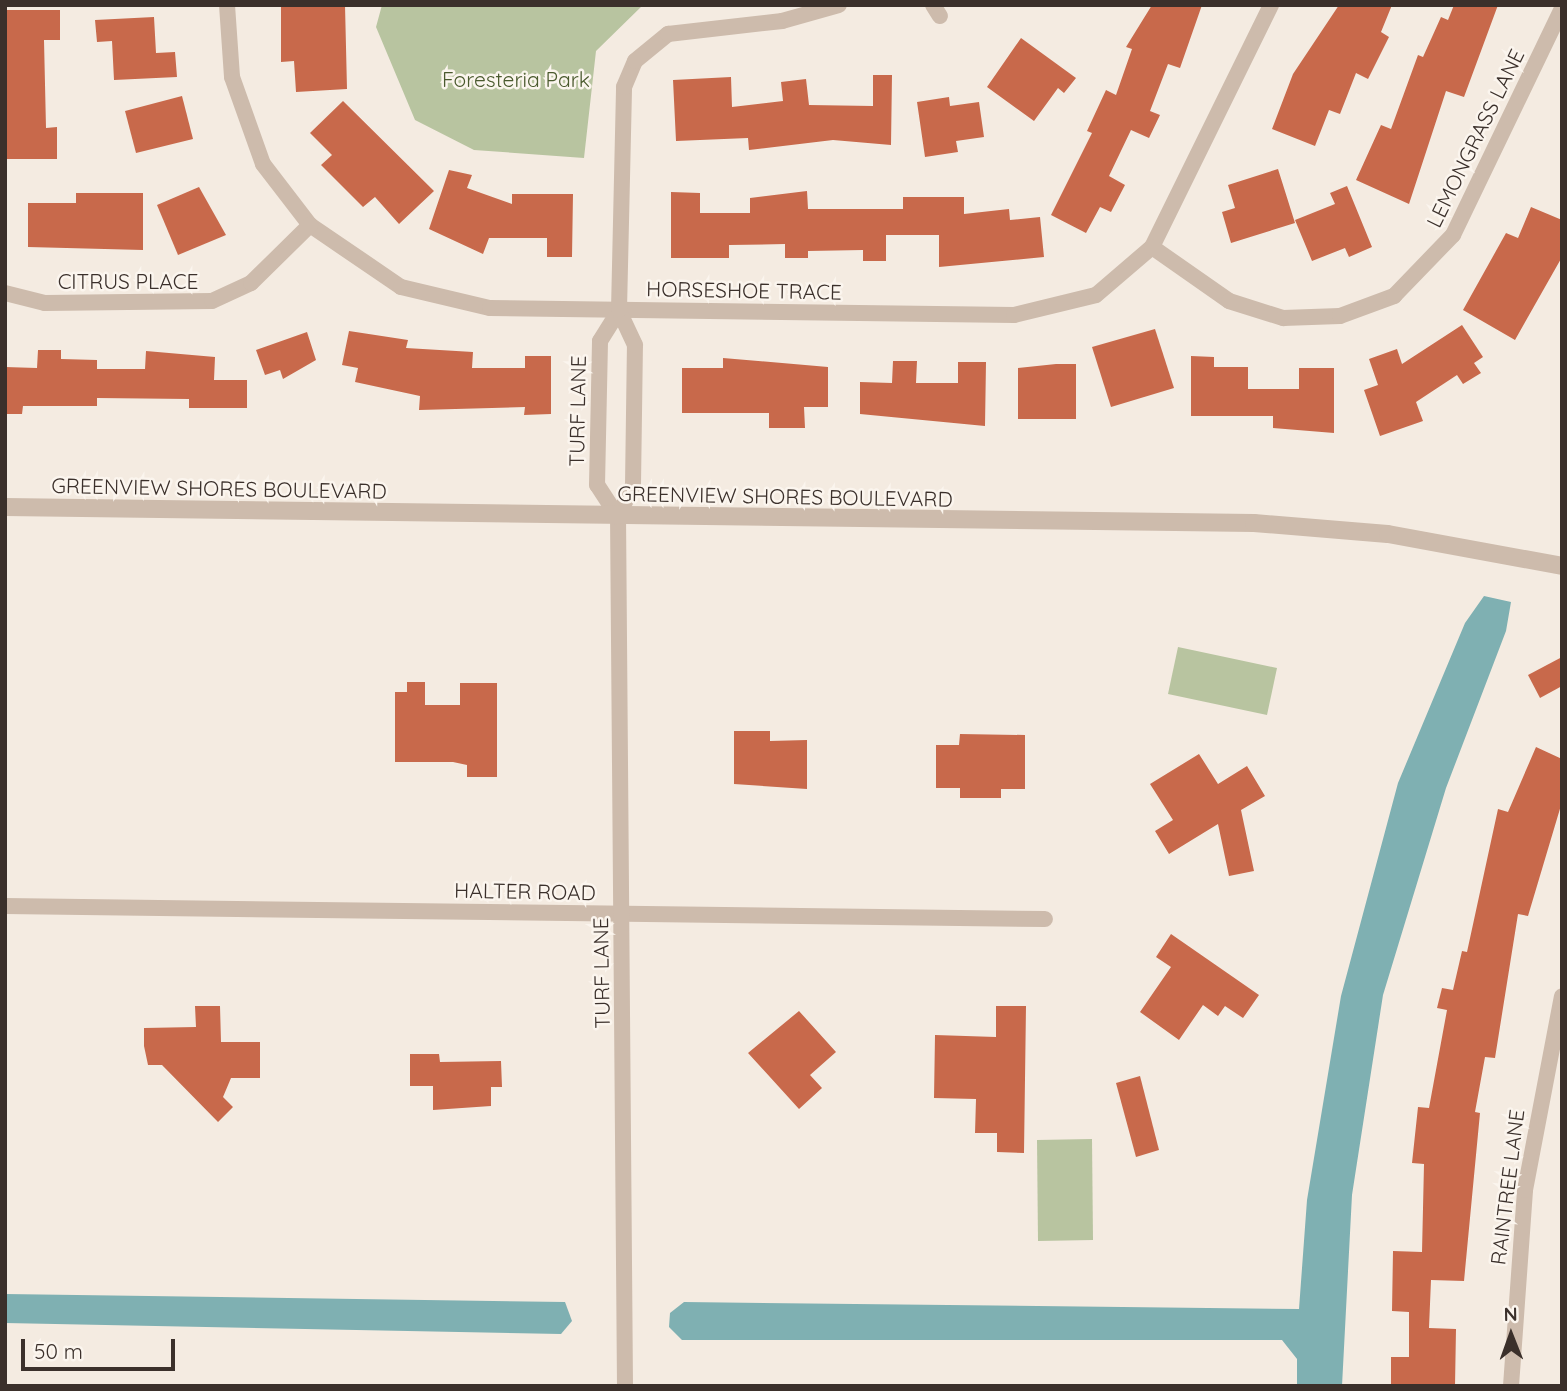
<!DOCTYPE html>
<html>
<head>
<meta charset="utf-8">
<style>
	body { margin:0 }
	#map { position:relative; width:1567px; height:1391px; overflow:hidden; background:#f4ebe1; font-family:Quicksand,sans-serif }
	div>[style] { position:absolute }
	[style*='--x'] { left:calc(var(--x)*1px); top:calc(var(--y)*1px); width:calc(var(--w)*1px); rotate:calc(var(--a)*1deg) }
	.green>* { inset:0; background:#b8c4a0 }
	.water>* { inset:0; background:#7fb0b2 }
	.building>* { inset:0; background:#c8694b }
	.minor>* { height:16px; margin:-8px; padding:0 8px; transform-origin:8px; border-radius:8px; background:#cdbbac }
	.tertiary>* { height:18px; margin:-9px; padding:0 9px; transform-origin:9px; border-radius:9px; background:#cdbbac }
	span { translate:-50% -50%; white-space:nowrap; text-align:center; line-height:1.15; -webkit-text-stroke:5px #fbf5ee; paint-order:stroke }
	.park-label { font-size:21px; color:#4a5a2e }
	.street-label { font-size:21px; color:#3b302b }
	.frame { position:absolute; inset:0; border:7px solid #3b302b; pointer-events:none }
	.north { position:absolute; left:1476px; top:1300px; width:70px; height:70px; -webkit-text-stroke:5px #fbf5ee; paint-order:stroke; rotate:359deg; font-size:19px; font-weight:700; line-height:28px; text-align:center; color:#3b302b }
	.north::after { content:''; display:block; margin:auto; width:24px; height:32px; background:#3b302b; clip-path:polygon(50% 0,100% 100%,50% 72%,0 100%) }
	.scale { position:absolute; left:21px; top:1339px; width:154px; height:32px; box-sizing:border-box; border:4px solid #3b302b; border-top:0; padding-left:9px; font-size:21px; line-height:24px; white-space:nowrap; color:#3b302b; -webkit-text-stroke:5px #fbf5ee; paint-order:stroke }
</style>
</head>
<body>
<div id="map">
	<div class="green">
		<div style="clip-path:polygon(382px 5px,643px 5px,596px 51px,584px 158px,474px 150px,415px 120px,376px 27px)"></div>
		<div style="clip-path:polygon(1178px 647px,1277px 668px,1267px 715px,1168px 694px)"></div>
		<div style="clip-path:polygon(1092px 1139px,1093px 1240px,1038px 1241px,1037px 1140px)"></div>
	</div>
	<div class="water">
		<div style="clip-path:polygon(1484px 596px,1511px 602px,1506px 631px,1446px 788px,1383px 995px,1352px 1195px,1342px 1386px,1297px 1386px,1297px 1359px,1282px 1340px,682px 1340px,669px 1327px,670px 1313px,684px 1302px,1299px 1309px,1307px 1200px,1341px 996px,1398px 783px,1465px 623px)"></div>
		<div style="clip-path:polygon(5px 1294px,565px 1302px,572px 1321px,561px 1334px,5px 1323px)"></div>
	</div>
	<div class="building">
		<div style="clip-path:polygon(281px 5px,345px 5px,347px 89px,296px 92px,294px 61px,281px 62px)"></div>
		<div style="clip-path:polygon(1152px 5px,1202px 5px,1180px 68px,1168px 64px,1150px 111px,1160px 115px,1149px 138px,1131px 130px,1109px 176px,1125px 185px,1111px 212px,1100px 207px,1086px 233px,1051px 215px,1092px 133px,1087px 131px,1106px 90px,1116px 95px,1132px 49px,1126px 47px)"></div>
		<div style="clip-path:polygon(1339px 5px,1392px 5px,1381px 32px,1389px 37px,1368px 79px,1356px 73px,1340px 114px,1329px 110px,1315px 146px,1272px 129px,1293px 74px)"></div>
		<div style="clip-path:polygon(1454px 5px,1498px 5px,1464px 97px,1446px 91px,1409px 204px,1356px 180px,1381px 125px,1391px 129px,1418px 55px,1423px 57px,1441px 17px,1448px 20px)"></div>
		<div style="clip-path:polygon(5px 10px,60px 10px,60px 40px,44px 40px,46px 128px,57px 127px,57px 159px,5px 159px)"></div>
		<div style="clip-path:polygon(154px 17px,156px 53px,175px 52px,177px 77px,114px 80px,112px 41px,97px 42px,95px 20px)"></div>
		<div style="clip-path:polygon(1021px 38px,1076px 78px,1064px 93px,1058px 88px,1034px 121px,987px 87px)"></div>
		<div style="clip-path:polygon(873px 75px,892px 75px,891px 145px,833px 140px,749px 150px,748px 138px,676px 141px,673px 80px,731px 77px,732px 107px,783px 101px,781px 82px,806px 79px,809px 105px,873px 106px)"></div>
		<div style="clip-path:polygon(182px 96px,193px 139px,136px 153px,125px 111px)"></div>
		<div style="clip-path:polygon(949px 97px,950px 106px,979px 102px,984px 137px,956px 141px,958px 152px,925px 157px,917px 102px)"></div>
		<div style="clip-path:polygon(343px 101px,434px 191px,399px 224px,375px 197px,363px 207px,321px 165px,332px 155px,310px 133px)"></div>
		<div style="clip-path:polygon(1278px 169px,1295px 223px,1231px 243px,1222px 212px,1235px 208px,1228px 185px)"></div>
		<div style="clip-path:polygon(449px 170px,472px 175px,467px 188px,512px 204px,512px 194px,573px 194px,572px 257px,547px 257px,547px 238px,489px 238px,483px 254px,429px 229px)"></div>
		<div style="clip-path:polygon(1347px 186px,1372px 247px,1349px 257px,1345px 248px,1312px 261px,1295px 220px,1335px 204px,1330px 193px)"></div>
		<div style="clip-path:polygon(199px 187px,226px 235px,178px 255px,157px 205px)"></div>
		<div style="clip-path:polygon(807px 191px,808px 209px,903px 209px,903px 197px,964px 197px,964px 214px,1009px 209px,1010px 220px,1040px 217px,1044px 257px,939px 267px,939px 235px,886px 235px,886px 261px,863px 261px,863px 250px,808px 251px,808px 258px,785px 258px,785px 244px,729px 245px,729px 258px,671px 258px,671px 192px,700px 193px,700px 213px,750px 213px,750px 198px)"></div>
		<div style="clip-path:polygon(76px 193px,143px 193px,143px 250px,28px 247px,28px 203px,76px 203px)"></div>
		<div style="clip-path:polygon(1531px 207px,1562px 220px,1562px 257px,1515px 340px,1463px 310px,1506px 233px,1518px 238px)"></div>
		<div style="clip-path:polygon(1462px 325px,1483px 357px,1474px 363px,1481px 373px,1463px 384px,1457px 375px,1416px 402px,1423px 421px,1380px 436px,1364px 390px,1378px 385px,1369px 359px,1397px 349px,1402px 364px)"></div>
		<div style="clip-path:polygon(1155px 329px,1174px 388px,1111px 407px,1092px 347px)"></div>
		<div style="clip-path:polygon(349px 331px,408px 340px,406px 348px,473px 352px,472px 368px,525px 368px,525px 356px,551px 356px,551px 414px,524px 415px,525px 407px,419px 410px,420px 396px,355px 382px,358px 368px,342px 365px)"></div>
		<div style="clip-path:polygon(307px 332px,316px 360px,283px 379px,280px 370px,265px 375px,256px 350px)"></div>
		<div style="clip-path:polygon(38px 350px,61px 350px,61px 359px,97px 360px,97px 369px,145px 369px,146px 351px,215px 357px,214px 380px,247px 380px,247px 408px,189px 408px,189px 399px,97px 398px,97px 406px,23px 406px,22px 414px,5px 414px,5px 367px,37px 368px)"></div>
		<div style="clip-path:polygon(1191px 356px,1214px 357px,1214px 367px,1248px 367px,1248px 389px,1299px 389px,1299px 368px,1334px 368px,1334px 433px,1273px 428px,1273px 416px,1191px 416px)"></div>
		<div style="clip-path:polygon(723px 358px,828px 367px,828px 407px,804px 407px,805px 428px,769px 428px,769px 413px,682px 413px,682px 368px,723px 368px)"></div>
		<div style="clip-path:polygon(893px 361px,917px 361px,916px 383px,958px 383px,958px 362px,986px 362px,985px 426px,860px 414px,860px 382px,892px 383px)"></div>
		<div style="clip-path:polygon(1056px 364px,1076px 364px,1076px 419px,1018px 419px,1018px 368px)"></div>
		<div style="clip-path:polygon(1562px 657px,1562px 686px,1540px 698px,1528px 675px)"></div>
		<div style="clip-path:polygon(407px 682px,425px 682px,425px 705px,460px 705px,460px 683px,497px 683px,497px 777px,467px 777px,467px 765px,453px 762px,395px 762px,395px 692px,407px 692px)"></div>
		<div style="clip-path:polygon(734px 731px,770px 731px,770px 741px,807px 740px,807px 789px,734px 784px)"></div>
		<div style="clip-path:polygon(960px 734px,1025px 735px,1025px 789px,1001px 789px,1001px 798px,960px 798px,960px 788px,936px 788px,936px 745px,959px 745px)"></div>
		<div style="clip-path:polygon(1536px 747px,1562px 759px,1562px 802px,1528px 916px,1518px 914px,1495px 1058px,1485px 1057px,1475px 1112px,1480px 1113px,1464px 1281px,1431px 1280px,1429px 1328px,1456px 1329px,1455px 1386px,1391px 1386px,1391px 1357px,1409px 1357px,1409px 1312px,1392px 1311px,1393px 1251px,1422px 1252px,1424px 1164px,1412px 1163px,1418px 1107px,1429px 1108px,1447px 1010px,1437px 1008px,1442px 988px,1453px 990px,1462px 951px,1467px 952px,1498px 809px,1508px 812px)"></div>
		<div style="clip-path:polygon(1199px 754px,1218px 784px,1247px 766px,1265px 796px,1241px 810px,1254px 871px,1229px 876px,1218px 824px,1169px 854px,1155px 831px,1173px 820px,1150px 784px)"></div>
		<div style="clip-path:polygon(1171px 934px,1259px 995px,1243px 1018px,1225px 1006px,1218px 1016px,1203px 1005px,1179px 1040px,1140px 1012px,1171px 967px,1156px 957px)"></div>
		<div style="clip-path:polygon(195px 1006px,220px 1006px,221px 1042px,260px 1042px,260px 1078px,231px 1078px,223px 1097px,233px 1107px,218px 1122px,162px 1065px,148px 1065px,144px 1046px,144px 1028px,196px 1027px)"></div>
		<div style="clip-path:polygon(996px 1006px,1026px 1006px,1024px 1153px,997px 1152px,997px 1133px,975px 1133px,976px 1099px,934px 1098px,935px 1035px,996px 1037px)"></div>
		<div style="clip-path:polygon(799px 1011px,836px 1052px,810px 1075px,822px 1088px,799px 1109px,748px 1053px)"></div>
		<div style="clip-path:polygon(410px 1054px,439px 1054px,440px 1062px,501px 1061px,502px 1087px,491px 1087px,491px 1106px,433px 1110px,433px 1086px,410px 1086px)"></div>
		<div style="clip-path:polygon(1140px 1076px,1159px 1150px,1136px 1157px,1116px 1083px)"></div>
	</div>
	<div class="minor">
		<div style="--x:227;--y:5;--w:72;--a:86"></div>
		<div style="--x:232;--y:77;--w:92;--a:70.4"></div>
		<div style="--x:263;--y:164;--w:77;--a:52.4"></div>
		<div style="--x:310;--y:225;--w:110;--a:34.3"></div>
		<div style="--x:401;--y:287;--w:91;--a:13.3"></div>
		<div style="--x:490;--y:308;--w:524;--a:0.77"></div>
		<div style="--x:1014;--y:315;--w:84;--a:-13.7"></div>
		<div style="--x:1096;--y:295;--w:74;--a:-40.6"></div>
		<div style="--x:1152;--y:247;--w:270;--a:-63.8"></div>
		<div style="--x:933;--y:5;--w:13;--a:58"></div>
		<div style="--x:1152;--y:247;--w:94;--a:35"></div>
		<div style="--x:1229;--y:301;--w:57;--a:17.5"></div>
		<div style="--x:1283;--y:318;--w:57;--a:-2"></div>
		<div style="--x:1340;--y:316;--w:58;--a:-20.3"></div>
		<div style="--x:1394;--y:296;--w:85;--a:-46"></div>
		<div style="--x:1453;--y:235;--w:251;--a:-64.3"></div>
		<div style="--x:5;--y:293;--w:41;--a:14"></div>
		<div style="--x:45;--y:303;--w:167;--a:-0.7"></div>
		<div style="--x:212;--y:301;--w:43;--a:-24.8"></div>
		<div style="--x:251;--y:283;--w:83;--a:-44.5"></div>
		<div style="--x:618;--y:517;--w:38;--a:-123"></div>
		<div style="--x:597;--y:485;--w:144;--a:-88.8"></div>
		<div style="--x:600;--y:341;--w:36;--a:-58"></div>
		<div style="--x:5;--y:906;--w:1040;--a:0.72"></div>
		<div style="--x:625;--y:1386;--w:869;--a:-90.46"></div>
		<div style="--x:618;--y:517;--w:35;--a:-65"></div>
		<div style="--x:633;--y:485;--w:140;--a:-89.2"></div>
		<div style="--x:635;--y:345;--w:38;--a:-115"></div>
		<div style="--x:619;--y:310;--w:223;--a:-88.7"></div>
		<div style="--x:624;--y:87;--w:28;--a:-67"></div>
		<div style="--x:635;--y:61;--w:43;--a:-39.3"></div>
		<div style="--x:668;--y:34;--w:115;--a:-6.5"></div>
		<div style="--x:782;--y:21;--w:59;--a:-15.7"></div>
		<div style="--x:1511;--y:1386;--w:196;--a:-85.9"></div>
		<div style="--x:1525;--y:1190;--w:197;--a:-79.2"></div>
	</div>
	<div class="tertiary">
		<div style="--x:5;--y:507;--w:1249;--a:0.73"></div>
		<div style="--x:1254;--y:523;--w:134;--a:4.7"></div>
		<div style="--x:1388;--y:534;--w:177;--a:10.4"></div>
	</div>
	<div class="park-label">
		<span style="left:516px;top:79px">Foresteria Park</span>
	</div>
	<div class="street-label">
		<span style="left:1475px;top:138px;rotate:-64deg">LEMONGRASS LANE</span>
		<span style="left:128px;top:281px">CITRUS PLACE</span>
		<span style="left:744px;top:290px;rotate:1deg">HORSESHOE TRACE</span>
		<span style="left:577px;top:411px;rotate:-89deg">TURF LANE</span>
		<span style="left:219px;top:488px;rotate:1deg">GREENVIEW SHORES BOULEVARD</span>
		<span style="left:785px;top:496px;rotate:1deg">GREENVIEW SHORES BOULEVARD</span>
		<span style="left:525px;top:891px;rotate:1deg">HALTER ROAD</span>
		<span style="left:601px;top:973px;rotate:-91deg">TURF LANE</span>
		<span style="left:1507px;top:1187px;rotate:-83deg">RAINTREE LANE</span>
	</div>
	<div class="frame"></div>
	<div class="north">N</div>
	<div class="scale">50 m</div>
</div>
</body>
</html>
